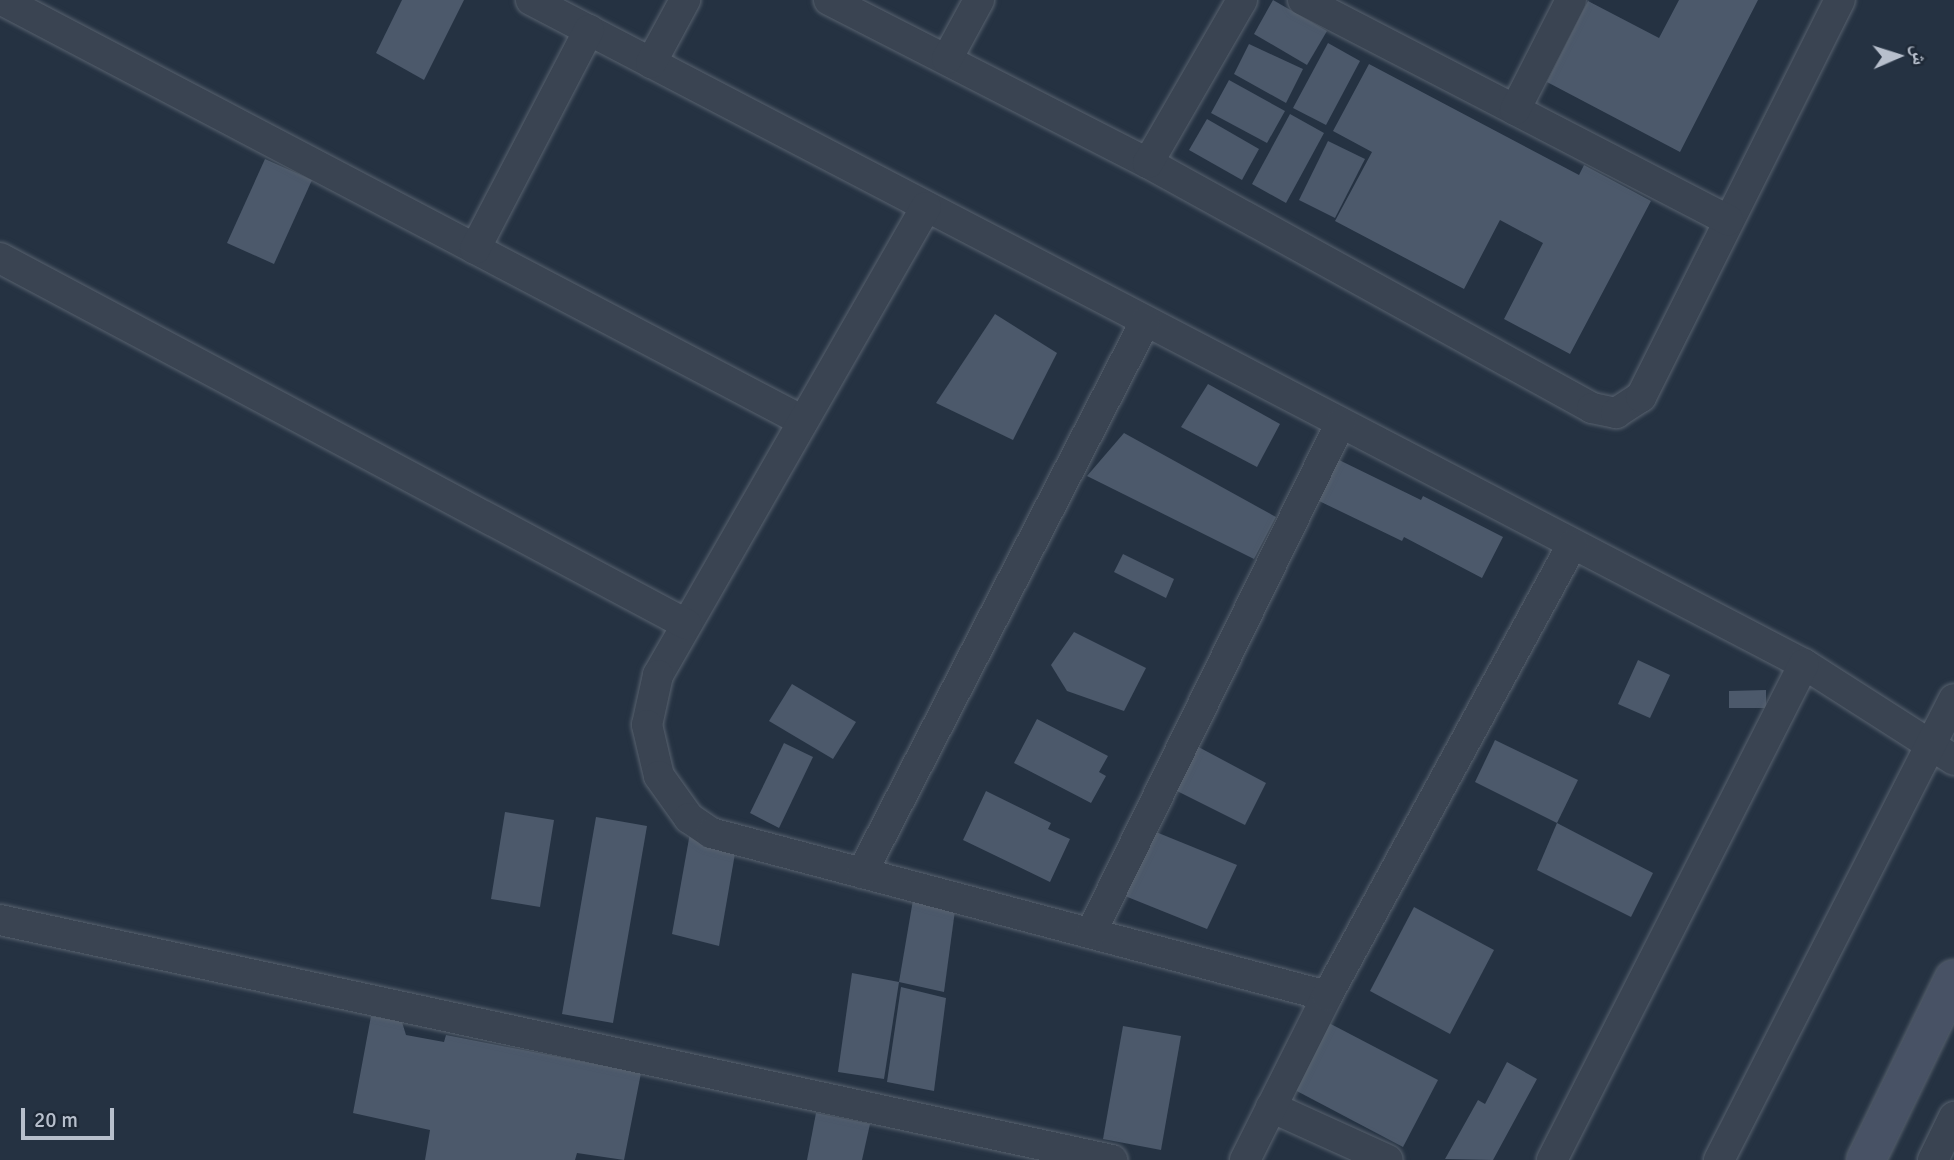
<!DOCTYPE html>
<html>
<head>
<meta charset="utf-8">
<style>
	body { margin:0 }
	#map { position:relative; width:1954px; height:1160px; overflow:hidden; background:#253242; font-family:Signika,"Noto Naskh Arabic",sans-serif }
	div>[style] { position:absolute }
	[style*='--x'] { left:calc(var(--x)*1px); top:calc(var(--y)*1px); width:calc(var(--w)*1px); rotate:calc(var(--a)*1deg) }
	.building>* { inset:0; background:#4c596b }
	.roads { filter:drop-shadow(0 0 2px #58626f) drop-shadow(0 0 2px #58626f) }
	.street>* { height:30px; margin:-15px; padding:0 15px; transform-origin:15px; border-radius:15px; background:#3a4452 }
	.secondary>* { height:38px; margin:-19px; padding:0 19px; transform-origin:19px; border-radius:19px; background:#485265 }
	span { translate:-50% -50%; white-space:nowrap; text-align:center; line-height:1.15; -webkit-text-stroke:6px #1e2937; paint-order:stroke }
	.north { position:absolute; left:1863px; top:21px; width:70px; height:70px; -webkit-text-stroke:5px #1e2937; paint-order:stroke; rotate:87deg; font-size:19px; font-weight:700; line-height:28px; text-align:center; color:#b7bfcc }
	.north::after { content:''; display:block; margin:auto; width:24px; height:32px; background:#b7bfcc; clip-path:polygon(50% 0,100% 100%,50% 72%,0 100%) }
	.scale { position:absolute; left:21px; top:1108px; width:93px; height:32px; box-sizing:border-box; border:4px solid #b7bfcc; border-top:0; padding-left:9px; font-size:21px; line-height:24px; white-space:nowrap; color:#b7bfcc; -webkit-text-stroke:5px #1e2937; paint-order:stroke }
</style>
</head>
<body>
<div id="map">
	<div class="building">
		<div style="clip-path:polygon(402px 0,464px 0,424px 80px,376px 53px)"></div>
		<div style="clip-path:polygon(1273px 0,1327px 31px,1307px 65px,1254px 34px)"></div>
		<div style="clip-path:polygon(1679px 0,1758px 0,1680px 152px,1547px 82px,1588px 1px,1659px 38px)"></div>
		<div style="clip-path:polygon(1328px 43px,1360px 61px,1326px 125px,1293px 108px)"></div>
		<div style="clip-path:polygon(1249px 44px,1303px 69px,1286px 103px,1234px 74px)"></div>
		<div style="clip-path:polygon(1369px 64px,1579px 175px,1584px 165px,1651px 201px,1570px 354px,1504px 319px,1543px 243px,1500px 220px,1464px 289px,1335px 221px,1372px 152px,1333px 131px)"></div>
		<div style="clip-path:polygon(1229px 80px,1285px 111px,1267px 143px,1211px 113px)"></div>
		<div style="clip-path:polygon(1290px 114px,1324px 133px,1286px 203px,1252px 184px)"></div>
		<div style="clip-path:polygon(1207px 119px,1259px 149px,1242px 180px,1189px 150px)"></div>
		<div style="clip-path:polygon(1328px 141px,1365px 159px,1335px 218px,1299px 200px)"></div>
		<div style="clip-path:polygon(265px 159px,312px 180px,274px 264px,227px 243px)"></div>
		<div style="clip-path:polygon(995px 314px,1057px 353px,1013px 440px,936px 403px)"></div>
		<div style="clip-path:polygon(1208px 384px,1280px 424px,1257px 467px,1181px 427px)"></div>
		<div style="clip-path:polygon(1124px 433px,1276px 517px,1254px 559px,1087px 476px)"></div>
		<div style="clip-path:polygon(1337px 459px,1421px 500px,1423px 496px,1503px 537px,1482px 578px,1404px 537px,1402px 541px,1317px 500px)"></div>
		<div style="clip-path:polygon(1123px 554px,1174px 579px,1166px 598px,1114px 572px)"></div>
		<div style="clip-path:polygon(1074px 632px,1146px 668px,1124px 711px,1067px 691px,1051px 665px)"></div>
		<div style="clip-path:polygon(1638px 660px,1670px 675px,1650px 718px,1618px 704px)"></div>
		<div style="clip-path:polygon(792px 684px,856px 722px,833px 759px,769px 721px)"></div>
		<div style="clip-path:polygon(1766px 690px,1766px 708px,1729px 708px,1729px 691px)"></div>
		<div style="clip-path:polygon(1037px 719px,1108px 756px,1099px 772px,1106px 776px,1091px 803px,1014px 763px)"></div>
		<div style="clip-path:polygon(1495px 740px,1578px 780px,1557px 823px,1475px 782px)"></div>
		<div style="clip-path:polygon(784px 743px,813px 757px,779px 828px,750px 813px)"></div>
		<div style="clip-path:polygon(1191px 743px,1266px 783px,1245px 825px,1171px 788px)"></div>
		<div style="clip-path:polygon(986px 791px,1051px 823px,1048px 829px,1070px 839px,1050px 882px,963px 840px)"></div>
		<div style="clip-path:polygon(505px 812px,554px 820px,540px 907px,491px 899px)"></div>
		<div style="clip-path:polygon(596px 817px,647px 826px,613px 1023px,562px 1014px)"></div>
		<div style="clip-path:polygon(1557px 823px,1653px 873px,1631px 917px,1537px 870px)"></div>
		<div style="clip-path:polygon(1156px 832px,1237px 865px,1207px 929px,1125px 896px)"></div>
		<div style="clip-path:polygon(690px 833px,737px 842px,719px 946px,672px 934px)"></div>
		<div style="clip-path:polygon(914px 894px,956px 903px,944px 992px,899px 982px)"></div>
		<div style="clip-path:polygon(1414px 907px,1494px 950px,1450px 1034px,1370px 991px)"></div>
		<div style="clip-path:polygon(852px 973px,899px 982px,884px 1079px,838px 1072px)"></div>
		<div style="clip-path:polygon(901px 987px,946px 998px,934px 1091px,887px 1082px)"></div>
		<div style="clip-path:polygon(371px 1016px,402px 1022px,406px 1035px,444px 1042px,446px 1035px,641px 1073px,624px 1160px,577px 1153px,575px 1160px,425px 1160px,430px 1130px,353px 1113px)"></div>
		<div style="clip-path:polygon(1327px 1022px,1438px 1080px,1403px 1147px,1293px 1089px)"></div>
		<div style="clip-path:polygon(1123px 1026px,1181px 1036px,1161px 1150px,1103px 1139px)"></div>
		<div style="clip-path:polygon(1507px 1062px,1537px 1079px,1493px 1160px,1445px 1159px,1478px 1100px,1485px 1104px)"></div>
		<div style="clip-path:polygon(816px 1113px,870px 1124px,862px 1160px,807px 1160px)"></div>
	</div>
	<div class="roads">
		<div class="street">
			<div style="--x:2;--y:0;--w:905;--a:27.73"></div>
			<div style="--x:531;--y:0;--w:1436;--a:27.55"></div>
			<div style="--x:1804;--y:664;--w:178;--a:32.6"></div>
			<div style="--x:829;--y:0;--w:358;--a:27.1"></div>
			<div style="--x:1148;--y:163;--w:507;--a:28.89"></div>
			<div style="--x:1592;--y:408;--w:25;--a:12"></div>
			<div style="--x:1616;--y:413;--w:30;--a:-33"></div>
			<div style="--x:1641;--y:397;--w:444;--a:-63.4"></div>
			<div style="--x:1303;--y:0;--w:479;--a:27.4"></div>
			<div style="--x:947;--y:59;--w:67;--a:-61.5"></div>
			<div style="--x:651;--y:63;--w:72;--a:-61.6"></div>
			<div style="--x:1515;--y:110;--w:123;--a:-63"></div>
			<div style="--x:1148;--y:163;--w:188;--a:-60"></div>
			<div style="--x:926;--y:207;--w:539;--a:119.8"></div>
			<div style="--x:658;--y:675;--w:51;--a:102.4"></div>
			<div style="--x:647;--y:725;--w:52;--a:76.8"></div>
			<div style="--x:659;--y:776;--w:52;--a:54.5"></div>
			<div style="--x:689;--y:818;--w:27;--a:34"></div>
			<div style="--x:711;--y:833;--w:637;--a:14.82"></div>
			<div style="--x:475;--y:249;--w:247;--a:-62.5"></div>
			<div style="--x:0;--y:258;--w:778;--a:28.08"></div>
			<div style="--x:862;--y:873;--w:619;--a:-62.81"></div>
			<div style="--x:0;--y:920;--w:1138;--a:12.18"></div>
			<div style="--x:1091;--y:933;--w:567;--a:-63.93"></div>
			<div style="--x:1271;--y:1107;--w:128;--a:24.4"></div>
			<div style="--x:1245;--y:1160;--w:183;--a:-63.4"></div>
			<div style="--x:1327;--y:996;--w:513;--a:-61.49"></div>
			<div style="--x:1552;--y:1160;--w:556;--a:-63.07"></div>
			<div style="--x:1719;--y:1160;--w:517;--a:-62.99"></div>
			<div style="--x:1933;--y:1160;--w:48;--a:-64"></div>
		</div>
		<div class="secondary">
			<div style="--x:1866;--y:1160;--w:201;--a:-64.1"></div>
		</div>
	</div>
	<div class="north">ش</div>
	<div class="scale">20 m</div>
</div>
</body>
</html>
